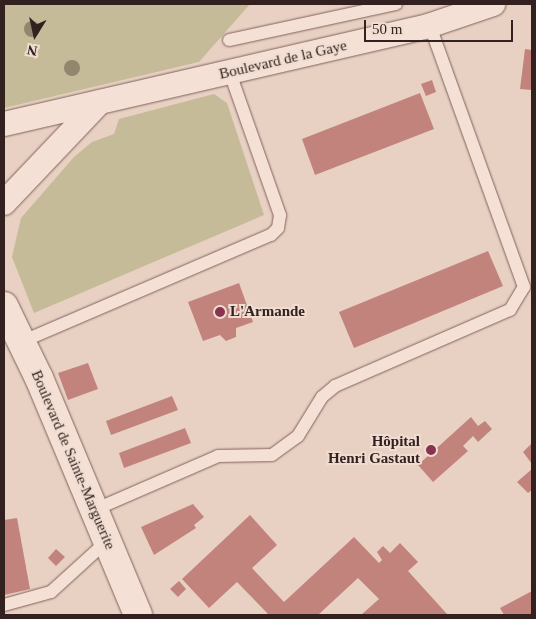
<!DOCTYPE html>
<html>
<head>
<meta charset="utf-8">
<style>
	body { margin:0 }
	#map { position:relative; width:536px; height:619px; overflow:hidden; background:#e8d1c3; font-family:Georgia,serif }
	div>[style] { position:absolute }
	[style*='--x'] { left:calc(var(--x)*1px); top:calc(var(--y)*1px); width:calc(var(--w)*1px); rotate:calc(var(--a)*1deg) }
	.green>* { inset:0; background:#c5bb98 }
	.building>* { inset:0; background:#c2837d }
	.roads { filter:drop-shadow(0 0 1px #80635c) drop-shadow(0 0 1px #80635c) }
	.service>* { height:12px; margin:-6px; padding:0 6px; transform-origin:6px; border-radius:6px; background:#f4e0d5 }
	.minor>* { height:24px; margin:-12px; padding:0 12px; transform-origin:12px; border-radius:12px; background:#f4e0d5 }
	.tertiary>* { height:28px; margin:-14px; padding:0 14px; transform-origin:14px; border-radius:14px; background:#f4e0d5 }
	.trees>* { width:16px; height:16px; margin:-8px; border-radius:50%; background:#92866d }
	.dots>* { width:14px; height:14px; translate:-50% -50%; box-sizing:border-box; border:2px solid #f0ddd1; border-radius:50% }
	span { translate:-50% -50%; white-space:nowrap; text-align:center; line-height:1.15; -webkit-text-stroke:4px #f0ddd1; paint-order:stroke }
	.street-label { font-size:15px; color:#32211e }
	.poi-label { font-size:15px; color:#32211e; font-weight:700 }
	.left { translate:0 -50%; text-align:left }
	.right { translate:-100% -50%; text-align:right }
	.frame { position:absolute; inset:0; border:5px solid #32211e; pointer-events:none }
	.north { position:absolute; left:10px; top:10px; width:50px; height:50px; -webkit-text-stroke:4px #f0ddd1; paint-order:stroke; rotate:190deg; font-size:14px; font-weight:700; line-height:20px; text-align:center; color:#32211e }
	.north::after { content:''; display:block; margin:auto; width:18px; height:22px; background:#32211e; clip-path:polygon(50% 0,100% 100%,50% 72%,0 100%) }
	.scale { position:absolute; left:364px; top:20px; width:149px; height:22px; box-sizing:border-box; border:2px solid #32211e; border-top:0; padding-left:6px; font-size:15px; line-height:18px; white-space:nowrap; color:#32211e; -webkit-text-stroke:4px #f0ddd1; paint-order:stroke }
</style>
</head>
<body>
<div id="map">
	<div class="green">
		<div style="clip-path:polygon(4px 4px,250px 4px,199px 62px,4px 108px)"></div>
		<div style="clip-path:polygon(214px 94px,227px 103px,264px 215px,34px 313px,12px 257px,21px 218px,74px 157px,92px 142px,114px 134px,119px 119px)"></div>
	</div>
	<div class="building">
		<div style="clip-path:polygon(525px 49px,532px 50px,532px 90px,520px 89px)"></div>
		<div style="clip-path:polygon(432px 80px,436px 92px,426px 96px,421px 84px)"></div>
		<div style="clip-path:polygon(420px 93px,434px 129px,315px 175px,302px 139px)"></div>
		<div style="clip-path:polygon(488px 251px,503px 286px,354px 348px,339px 312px)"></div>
		<div style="clip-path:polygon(239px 283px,253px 322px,236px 328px,236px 337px,226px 341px,220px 335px,203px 341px,188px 302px)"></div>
		<div style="clip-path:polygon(88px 363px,98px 389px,68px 400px,58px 373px)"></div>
		<div style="clip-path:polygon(172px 396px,178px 410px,111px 435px,106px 421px)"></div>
		<div style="clip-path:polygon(471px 417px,478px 426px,485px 421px,492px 429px,478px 442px,473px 436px,463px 446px,468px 451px,433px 482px,418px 465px)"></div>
		<div style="clip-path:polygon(185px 428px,191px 443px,124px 468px,119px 453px)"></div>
		<div style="clip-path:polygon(532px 443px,532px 464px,523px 452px)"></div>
		<div style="clip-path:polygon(532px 469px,532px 490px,528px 493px,517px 482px)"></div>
		<div style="clip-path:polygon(193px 504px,204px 517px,194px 525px,196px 528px,154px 555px,141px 527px)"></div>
		<div style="clip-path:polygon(250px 515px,277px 545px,252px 568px,284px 602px,354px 537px,379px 563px,382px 560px,377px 552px,383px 546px,390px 553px,400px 543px,418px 562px,408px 571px,447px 614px,361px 615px,379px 599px,358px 578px,318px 615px,269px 615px,237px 582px,209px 608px,182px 579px)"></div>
		<div style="clip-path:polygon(17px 518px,30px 589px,4px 595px,4px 520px)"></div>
		<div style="clip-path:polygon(56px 549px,65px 557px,56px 566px,48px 558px)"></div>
		<div style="clip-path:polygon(179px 581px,186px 589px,178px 597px,170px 589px)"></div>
		<div style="clip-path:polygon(532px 591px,532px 615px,504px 615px,500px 608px)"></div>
	</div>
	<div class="roads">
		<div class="service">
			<div style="--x:229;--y:40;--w:171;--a:-12.2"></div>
			<div style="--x:21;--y:342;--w:272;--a:-23.2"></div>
			<div style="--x:271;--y:235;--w:10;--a:-45"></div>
			<div style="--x:278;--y:228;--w:13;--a:-81"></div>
			<div style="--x:280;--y:215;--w:151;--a:-109.4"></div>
			<div style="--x:94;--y:510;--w:135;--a:-23.5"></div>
			<div style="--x:218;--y:456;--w:54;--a:-1.1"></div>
			<div style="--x:272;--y:455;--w:32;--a:-36"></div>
			<div style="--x:298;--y:436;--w:46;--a:-58.4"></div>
			<div style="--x:322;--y:397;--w:17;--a:-40"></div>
			<div style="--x:335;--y:386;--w:191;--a:-23.5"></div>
			<div style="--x:510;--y:310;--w:27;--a:-59"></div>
			<div style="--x:524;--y:287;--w:277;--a:-109.8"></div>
			<div style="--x:4;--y:605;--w:49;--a:-15.5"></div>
			<div style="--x:51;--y:592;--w:76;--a:-42.3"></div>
		</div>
		<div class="minor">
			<div style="--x:4;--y:124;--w:435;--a:-13"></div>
			<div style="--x:428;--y:26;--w:69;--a:-18.7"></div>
			<div style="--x:4;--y:203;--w:139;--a:-46.5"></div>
		</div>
		<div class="tertiary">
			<div style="--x:4;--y:306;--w:80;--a:64.1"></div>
			<div style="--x:39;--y:378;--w:257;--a:67.3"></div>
		</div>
	</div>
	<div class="trees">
		<div style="left:32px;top:29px"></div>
		<div style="left:72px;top:68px"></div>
	</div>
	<div class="dots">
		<div style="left:220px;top:312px;background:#88334f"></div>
		<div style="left:431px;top:450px;background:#88334f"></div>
	</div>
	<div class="street-label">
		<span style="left:283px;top:60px;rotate:-13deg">Boulevard de la Gaye</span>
		<span style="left:73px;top:460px;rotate:67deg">Boulevard de Sainte-Marguerite</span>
	</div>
	<div class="poi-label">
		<span class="left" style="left:230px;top:312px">L'Armande</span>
		<span class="right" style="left:420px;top:450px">Hôpital<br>Henri Gastaut</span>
	</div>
	<div class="frame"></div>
	<div class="north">N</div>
	<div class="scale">50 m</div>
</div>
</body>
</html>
